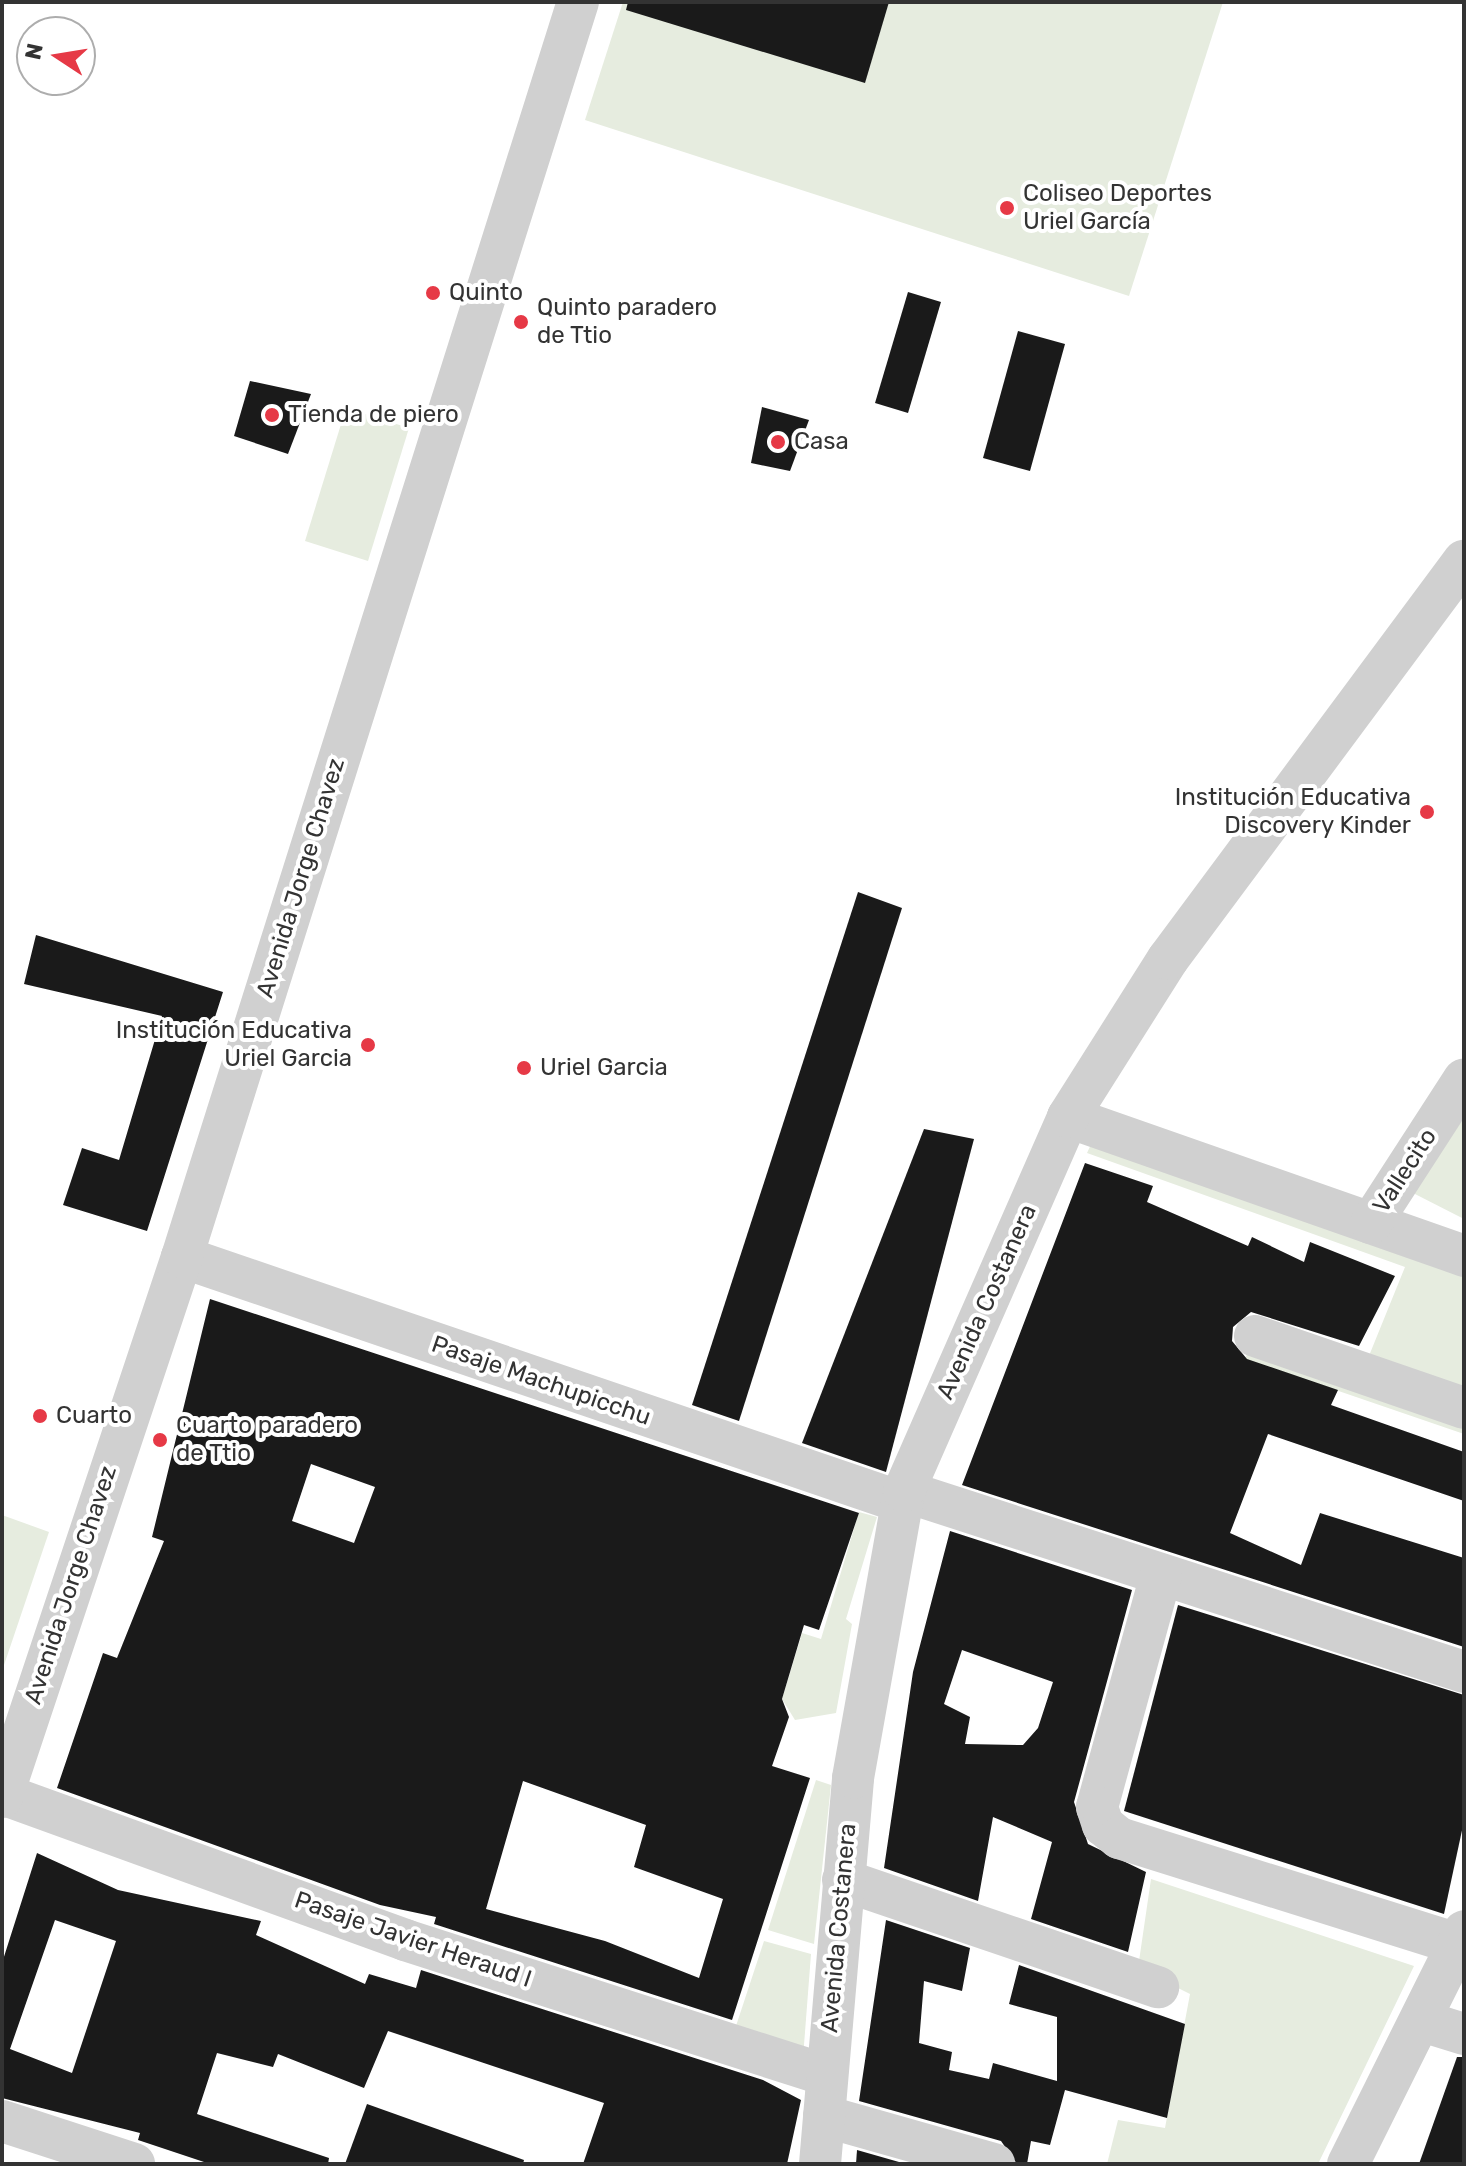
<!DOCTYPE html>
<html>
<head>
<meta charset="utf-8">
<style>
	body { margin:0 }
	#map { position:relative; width:1466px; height:2166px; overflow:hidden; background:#fff; font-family:Rubik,sans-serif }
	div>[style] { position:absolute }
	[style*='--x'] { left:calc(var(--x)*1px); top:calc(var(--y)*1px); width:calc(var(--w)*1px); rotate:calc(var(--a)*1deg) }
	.green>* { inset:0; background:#e6ecdf }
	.building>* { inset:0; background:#1a1a1a }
	.minor>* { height:42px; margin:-21px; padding:0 21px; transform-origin:21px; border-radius:21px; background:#d0d0d0 }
	.dots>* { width:22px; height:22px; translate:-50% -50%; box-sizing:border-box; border:4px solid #fff; border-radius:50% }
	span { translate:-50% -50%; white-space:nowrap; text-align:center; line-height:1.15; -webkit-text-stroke:8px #fff; paint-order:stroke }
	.poi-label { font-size:24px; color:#333 }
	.left { translate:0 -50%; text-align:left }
	.right { translate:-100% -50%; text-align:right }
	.street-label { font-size:24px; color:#333 }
	.frame { position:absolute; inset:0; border:4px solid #333; pointer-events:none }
	.north { position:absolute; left:16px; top:16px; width:80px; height:80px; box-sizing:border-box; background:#fff; border:2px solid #adadad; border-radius:50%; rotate:282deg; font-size:22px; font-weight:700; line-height:32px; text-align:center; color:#333 }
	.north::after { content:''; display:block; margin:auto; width:28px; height:36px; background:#e63946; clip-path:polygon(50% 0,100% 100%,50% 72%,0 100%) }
</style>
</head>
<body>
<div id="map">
	<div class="green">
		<div style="clip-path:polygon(623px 2px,1223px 2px,1129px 296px,585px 120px)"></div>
		<div style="clip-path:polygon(346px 408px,409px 428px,368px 561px,305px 541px)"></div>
		<div style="clip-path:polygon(1464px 1117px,1464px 1219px,1413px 1193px)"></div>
		<div style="clip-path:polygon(1100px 1125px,1464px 1261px,1464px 1434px,1245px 1359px,1251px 1343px,1360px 1378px,1405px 1267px,1087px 1153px)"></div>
		<div style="clip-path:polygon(859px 1512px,877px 1517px,846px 1619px,852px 1624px,836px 1713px,795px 1720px,782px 1699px,802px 1633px,821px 1639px)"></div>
		<div style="clip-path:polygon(2px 1515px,49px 1532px,2px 1671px)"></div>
		<div style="clip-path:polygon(816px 1780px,831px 1785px,814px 1944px,768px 1930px)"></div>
		<div style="clip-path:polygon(1151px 1879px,1414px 1966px,1318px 2164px,1107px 2164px,1118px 2120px,1165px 2128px,1190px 1994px,1138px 1968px)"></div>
		<div style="clip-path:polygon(764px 1941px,811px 1954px,803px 2058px,733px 2035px)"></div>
	</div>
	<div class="building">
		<div style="clip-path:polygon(628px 2px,889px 2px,865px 83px,626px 10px)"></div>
		<div style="clip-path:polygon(908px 292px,941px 302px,908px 413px,875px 403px)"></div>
		<div style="clip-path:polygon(1018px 331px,1065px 344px,1030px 471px,983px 458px)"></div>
		<div style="clip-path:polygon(250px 381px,311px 394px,288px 454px,234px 436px)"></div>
		<div style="clip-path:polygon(762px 407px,809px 420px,790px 471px,751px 463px)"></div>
		<div style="clip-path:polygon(858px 892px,902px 908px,739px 1421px,692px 1405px)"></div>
		<div style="clip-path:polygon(36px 935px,223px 992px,147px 1231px,63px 1205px,82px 1148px,119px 1160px,162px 1016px,24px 984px)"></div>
		<div style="clip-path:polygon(924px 1129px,974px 1139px,886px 1472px,802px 1443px)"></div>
		<div style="clip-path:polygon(1085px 1163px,1153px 1186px,1147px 1202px,1248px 1246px,1252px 1237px,1304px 1262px,1310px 1242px,1395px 1276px,1359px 1346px,1251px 1312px,1233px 1327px,1232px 1341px,1247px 1359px,1338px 1390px,1331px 1405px,1464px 1452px,1464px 1501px,1268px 1434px,1230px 1533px,1301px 1565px,1320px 1513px,1464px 1558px,1464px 1647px,962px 1485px)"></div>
		<div style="clip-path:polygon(evenodd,210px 1299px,859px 1513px,819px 1630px,804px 1625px,782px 1699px,789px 1717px,772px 1766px,810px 1778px,732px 2020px,434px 1924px,436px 1917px,380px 1905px,57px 1788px,103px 1653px,117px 1658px,164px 1541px,152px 1537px,210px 1299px,311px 1464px,375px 1487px,354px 1543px,292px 1521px,311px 1464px,210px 1299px,523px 1781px,646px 1825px,634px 1867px,723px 1899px,699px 1978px,605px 1941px,486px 1909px,523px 1781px)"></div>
		<div style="clip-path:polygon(evenodd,950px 1531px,1132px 1590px,1074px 1802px,1088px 1844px,1146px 1872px,1128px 1952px,1031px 1919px,1052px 1842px,993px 1817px,978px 1901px,884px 1868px,913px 1672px,950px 1531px,962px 1650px,1053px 1682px,1038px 1728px,1023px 1745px,965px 1744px,970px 1717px,944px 1704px,962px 1650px)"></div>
		<div style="clip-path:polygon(1178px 1605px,1464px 1695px,1464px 1821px,1444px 1914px,1124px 1811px)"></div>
		<div style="clip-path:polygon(evenodd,37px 1853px,118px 1890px,261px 1921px,256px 1935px,365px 1984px,369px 1974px,416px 1988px,421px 1970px,763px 2080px,801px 2100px,787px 2164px,583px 2164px,604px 2103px,388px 2031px,364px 2088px,278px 2054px,273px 2067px,217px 2053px,197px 2114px,329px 2158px,328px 2164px,210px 2164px,138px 2140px,140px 2133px,2px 2098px,2px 1963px,37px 1853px,55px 1920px,116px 1941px,72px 2073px,10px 2049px,55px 1920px)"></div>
		<div style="clip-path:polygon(886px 1920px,970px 1948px,962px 1991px,924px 1981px,919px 2043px,952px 2052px,949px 2070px,989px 2079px,993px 2063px,1057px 2081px,1057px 2017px,1009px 2004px,1019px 1965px,1185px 2024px,1167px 2118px,1065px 2090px,1050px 2145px,1031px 2141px,1027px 2164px,1017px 2164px,1001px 2141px,859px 2101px)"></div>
		<div style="clip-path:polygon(1457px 2057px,1464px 2057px,1464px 2164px,1419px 2164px)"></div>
		<div style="clip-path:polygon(367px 2104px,524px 2160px,523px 2164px,345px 2164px)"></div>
		<div style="clip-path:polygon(857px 2150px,906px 2164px,856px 2164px)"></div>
	</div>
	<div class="minor">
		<div style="--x:1068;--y:1117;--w:420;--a:19.3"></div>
		<div style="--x:1371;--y:1223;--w:171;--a:-57.1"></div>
		<div style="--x:182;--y:1257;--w:760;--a:18.82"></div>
		<div style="--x:1255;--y:1336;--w:221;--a:19"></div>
		<div style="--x:904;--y:1491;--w:589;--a:17.91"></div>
		<div style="--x:1161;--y:1575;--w:241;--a:105.4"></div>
		<div style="--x:1097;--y:1807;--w:19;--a:72"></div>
		<div style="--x:1103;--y:1825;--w:21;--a:39"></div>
		<div style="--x:1119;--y:1838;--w:355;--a:17.4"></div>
		<div style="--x:2;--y:1794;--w:429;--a:19.9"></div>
		<div style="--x:405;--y:1940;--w:442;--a:17.8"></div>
		<div style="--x:2;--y:1797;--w:569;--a:-71.57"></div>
		<div style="--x:182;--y:1257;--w:1316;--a:-72.49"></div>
		<div style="--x:843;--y:1880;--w:333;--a:18.8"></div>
		<div style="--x:1422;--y:2021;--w:44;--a:17.2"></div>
		<div style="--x:824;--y:2116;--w:177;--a:15.8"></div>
		<div style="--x:2;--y:2121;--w:139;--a:18"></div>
		<div style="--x:820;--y:2164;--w:387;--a:-85.1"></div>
		<div style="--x:853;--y:1778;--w:291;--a:-79.9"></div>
		<div style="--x:904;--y:1491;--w:408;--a:-66.3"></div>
		<div style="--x:1068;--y:1117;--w:187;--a:-57.7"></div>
		<div style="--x:1168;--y:959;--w:496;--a:-53.4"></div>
		<div style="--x:1348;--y:2164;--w:260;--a:-63.5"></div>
	</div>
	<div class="dots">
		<div style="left:1007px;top:208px;background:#e63946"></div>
		<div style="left:433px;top:293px;background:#e63946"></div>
		<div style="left:521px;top:322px;background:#e63946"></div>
		<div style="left:272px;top:415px;background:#e63946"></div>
		<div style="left:778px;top:442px;background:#e63946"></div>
		<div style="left:1427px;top:812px;background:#e63946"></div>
		<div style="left:368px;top:1045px;background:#e63946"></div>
		<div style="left:524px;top:1068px;background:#e63946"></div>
		<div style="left:40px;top:1416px;background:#e63946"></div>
		<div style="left:160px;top:1440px;background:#e63946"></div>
	</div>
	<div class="poi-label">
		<span class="left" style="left:1023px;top:208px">Coliseo Deportes<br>Uriel García</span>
		<span class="left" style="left:449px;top:293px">Quinto</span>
		<span class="left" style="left:537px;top:322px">Quinto paradero<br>de Ttio</span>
		<span class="left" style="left:288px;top:415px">Tienda de piero</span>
		<span class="left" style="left:794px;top:442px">Casa</span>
		<span class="right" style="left:1411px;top:812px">Institución Educativa<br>Discovery Kinder</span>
		<span class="right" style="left:352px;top:1045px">Institución Educativa<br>Uriel Garcia</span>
		<span class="left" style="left:540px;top:1068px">Uriel Garcia</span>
		<span class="left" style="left:56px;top:1416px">Cuarto</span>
		<span class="left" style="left:176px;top:1440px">Cuarto paradero<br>de Ttio</span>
	</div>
	<div class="street-label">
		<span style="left:301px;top:878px;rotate:-73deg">Avenida Jorge Chavez</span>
		<span style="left:1405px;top:1171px;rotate:-57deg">Vallecito</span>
		<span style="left:987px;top:1302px;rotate:-66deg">Avenida Costanera</span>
		<span style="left:541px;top:1381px;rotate:19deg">Pasaje Machupicchu</span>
		<span style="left:71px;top:1585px;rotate:-72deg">Avenida Jorge Chavez</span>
		<span style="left:839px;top:1928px;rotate:-85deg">Avenida Costanera</span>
		<span style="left:413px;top:1940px;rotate:19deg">Pasaje Javier Heraud I</span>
	</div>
	<div class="frame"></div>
	<div class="north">N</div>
</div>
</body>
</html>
